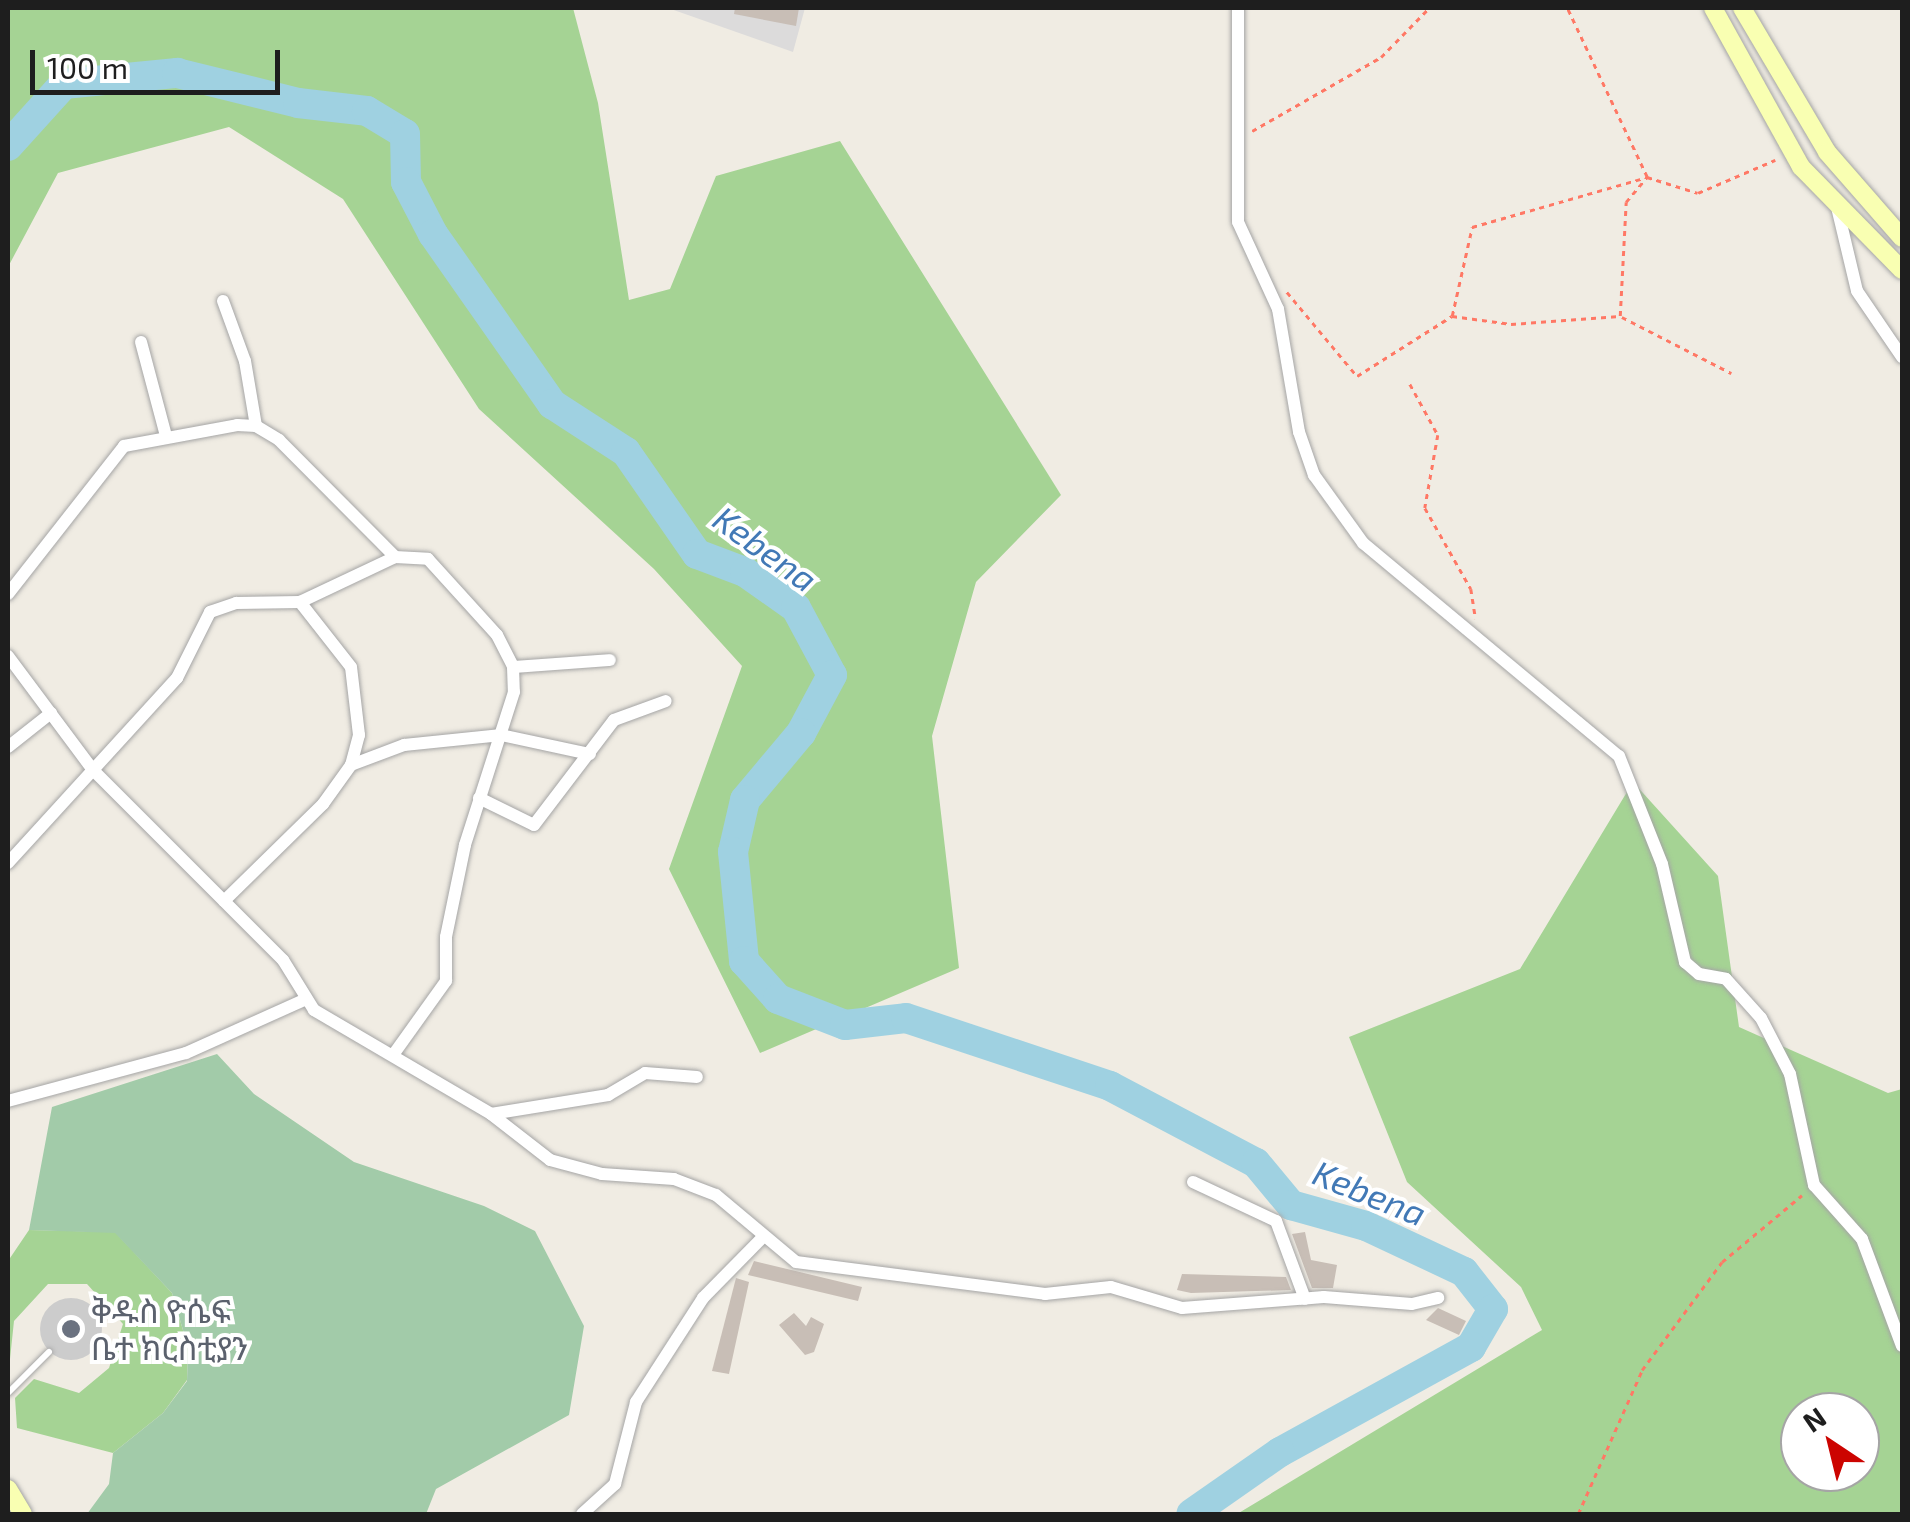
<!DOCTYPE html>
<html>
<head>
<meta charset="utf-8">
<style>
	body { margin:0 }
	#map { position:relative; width:1910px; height:1522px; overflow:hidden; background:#f0ece3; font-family:"Exo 2","Noto Sans Ethiopic",sans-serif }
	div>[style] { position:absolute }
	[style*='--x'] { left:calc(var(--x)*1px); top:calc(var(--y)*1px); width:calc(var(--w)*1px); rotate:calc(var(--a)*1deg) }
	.residential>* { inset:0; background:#dcdbdb }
	.religious>* { inset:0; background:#ccc }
	.round { border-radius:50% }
	.forest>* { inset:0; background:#a5d394 }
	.cemetery>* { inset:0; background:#a2cba9 }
	.river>* { height:30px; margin:-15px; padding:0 15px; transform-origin:15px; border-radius:15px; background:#9fd1e1 }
	.building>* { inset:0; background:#c8beb6 }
	.path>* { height:2.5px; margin-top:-1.25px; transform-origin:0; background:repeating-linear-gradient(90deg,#ff7865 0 5px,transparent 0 10px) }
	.roads { filter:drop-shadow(0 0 2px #a5a5a5) drop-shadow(0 0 2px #a5a5a5) }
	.lane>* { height:6px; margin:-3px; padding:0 3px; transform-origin:3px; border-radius:3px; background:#fff }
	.street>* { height:12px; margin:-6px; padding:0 6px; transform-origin:6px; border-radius:6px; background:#fff }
	.secondary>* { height:18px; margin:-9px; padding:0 9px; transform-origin:9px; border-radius:9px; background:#f9ffb2 }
	.dots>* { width:28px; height:28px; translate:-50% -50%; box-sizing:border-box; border:5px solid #fff; border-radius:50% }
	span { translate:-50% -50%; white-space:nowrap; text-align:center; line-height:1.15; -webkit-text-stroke:8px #fff; paint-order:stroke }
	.worship-label { font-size:32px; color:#5b616d }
	.left { translate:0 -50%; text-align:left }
	.water-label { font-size:35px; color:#4279b6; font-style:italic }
	.frame { position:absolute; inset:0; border:10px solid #1e1e1e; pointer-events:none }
	.north { position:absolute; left:1780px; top:1392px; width:100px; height:100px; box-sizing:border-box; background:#fff; border:2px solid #a5a5a5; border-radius:50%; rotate:325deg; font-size:28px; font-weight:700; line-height:40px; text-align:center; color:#1e1e1e }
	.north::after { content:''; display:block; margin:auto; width:35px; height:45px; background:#cc0400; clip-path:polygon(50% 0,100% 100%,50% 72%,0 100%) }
	.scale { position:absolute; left:30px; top:50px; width:250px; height:45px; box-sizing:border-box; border:5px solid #1e1e1e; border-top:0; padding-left:12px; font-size:30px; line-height:35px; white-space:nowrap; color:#1e1e1e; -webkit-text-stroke:8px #fff; paint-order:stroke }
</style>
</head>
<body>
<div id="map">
	<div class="residential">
		<div style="clip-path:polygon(668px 8px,805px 8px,793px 52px)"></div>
	</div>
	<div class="religious">
		<div class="round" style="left:40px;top:1298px;width:62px;height:62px"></div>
	</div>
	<div class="forest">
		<div style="clip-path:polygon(8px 8px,573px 8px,598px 103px,629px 300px,670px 289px,716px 176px,840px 141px,1061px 495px,976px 582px,932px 736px,959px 968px,760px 1053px,669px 869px,742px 666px,654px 569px,479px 409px,343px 199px,229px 127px,58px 173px,8px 267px)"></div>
		<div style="clip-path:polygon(evenodd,1633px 782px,1718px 876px,1739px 1027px,1888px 1093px,1902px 1089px,1902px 1514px,1237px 1514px,1542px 1330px,1521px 1287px,1407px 1182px,1349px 1037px,1520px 969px,1633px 782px,1800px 1412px,1860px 1412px,1860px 1472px,1800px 1472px,1800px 1412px)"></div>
		<div style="clip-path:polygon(29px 1230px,115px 1232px,172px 1293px,188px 1347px,187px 1380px,163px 1413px,113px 1453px,17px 1428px,15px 1398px,34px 1379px,79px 1393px,109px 1368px,123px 1324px,87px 1284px,48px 1284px,14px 1321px,8px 1378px,8px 1261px)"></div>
	</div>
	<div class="cemetery">
		<div style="clip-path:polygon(217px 1054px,254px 1094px,354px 1162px,484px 1206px,535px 1231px,584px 1326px,569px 1415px,436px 1489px,426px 1514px,87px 1514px,109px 1484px,113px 1453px,163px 1413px,187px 1381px,188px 1347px,172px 1293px,115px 1233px,29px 1230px,52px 1107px)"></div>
	</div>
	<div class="river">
		<div style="--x:8;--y:146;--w:84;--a:-47.9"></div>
		<div style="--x:64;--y:84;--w:114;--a:-5.6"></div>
		<div style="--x:177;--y:73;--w:125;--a:13.9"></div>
		<div style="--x:298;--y:103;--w:69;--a:6.6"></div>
		<div style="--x:367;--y:111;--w:44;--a:31.2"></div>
		<div style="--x:405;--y:134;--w:48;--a:88.8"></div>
		<div style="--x:406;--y:182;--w:59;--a:62.6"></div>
		<div style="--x:433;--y:234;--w:208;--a:55"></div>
		<div style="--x:552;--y:404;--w:88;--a:33"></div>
		<div style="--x:626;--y:452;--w:124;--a:55.2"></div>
		<div style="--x:697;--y:554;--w:51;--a:20.6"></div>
		<div style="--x:745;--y:572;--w:62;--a:35.2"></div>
		<div style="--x:796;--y:608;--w:76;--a:61.8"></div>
		<div style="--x:832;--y:675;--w:66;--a:118.1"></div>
		<div style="--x:801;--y:733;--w:87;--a:129.9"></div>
		<div style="--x:745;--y:800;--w:53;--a:103"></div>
		<div style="--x:733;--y:852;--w:110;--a:84.2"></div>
		<div style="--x:744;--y:961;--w:51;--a:48.2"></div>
		<div style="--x:778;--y:999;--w:72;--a:21.2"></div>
		<div style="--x:845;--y:1025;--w:61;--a:-6.5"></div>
		<div style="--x:906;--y:1018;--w:215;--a:18.4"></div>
		<div style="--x:1110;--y:1086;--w:165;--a:27.8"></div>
		<div style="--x:1256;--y:1163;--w:55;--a:50.2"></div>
		<div style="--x:1291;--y:1205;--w:78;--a:15.6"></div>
		<div style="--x:1366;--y:1226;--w:108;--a:25.1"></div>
		<div style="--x:1464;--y:1272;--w:47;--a:51.9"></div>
		<div style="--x:1493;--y:1309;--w:44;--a:120.1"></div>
		<div style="--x:1471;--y:1347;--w:218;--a:151.2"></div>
		<div style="--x:1280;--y:1452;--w:108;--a:145.1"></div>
	</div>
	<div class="building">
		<div style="clip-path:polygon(735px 8px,799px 8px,796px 26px,734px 14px)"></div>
		<div style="clip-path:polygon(1305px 1232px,1311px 1260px,1337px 1265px,1333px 1288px,1312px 1288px,1292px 1234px)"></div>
		<div style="clip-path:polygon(754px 1261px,862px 1287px,858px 1301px,748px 1275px)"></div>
		<div style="clip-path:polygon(1182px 1274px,1286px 1277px,1291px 1290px,1191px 1293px,1177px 1290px)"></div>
		<div style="clip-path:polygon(736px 1278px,749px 1282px,729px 1374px,712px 1371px)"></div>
		<div style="clip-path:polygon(1438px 1308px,1466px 1321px,1459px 1335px,1426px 1320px)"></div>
		<div style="clip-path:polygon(794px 1313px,806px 1326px,811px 1317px,824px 1324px,814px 1352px,805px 1355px,779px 1325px)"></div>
	</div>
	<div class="path">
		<div style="--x:1252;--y:131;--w:149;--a:-29.8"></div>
		<div style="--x:1381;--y:57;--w:69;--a:-45.6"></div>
		<div style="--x:1287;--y:292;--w:109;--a:50.2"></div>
		<div style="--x:1357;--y:376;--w:112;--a:-32.3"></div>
		<div style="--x:1452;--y:316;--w:91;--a:-77.3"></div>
		<div style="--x:1472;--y:227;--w:182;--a:-15.9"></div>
		<div style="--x:1647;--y:177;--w:53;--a:17.4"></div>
		<div style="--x:1698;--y:193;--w:84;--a:-23.2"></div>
		<div style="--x:1452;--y:316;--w:60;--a:7.7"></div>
		<div style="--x:1511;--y:324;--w:109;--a:-4.2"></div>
		<div style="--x:1620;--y:316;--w:114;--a:-87"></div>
		<div style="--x:1626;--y:202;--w:33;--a:-50"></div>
		<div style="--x:1647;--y:177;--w:187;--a:-115.3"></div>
		<div style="--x:1622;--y:317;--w:123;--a:27.2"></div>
		<div style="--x:1410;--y:384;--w:58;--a:61.2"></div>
		<div style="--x:1438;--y:435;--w:74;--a:100.1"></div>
		<div style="--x:1425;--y:508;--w:93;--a:60.4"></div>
		<div style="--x:1471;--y:589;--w:30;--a:81"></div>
		<div style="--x:1578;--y:1514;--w:158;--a:-66"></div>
		<div style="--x:1642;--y:1370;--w:134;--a:-53.5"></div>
		<div style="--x:1722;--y:1262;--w:104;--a:-39.9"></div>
	</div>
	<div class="roads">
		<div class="lane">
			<div style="--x:8;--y:1393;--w:58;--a:-45"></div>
		</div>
		<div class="street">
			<div style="--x:1238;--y:8;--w:214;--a:90"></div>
			<div style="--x:1238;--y:222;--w:96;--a:65.3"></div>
			<div style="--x:1278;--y:309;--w:125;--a:80.3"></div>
			<div style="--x:1299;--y:432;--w:46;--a:70.8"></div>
			<div style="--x:1314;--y:475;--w:84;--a:54.2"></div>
			<div style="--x:1363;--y:543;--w:333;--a:39.8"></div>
			<div style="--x:1619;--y:756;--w:116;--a:68.3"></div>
			<div style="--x:1662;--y:864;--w:101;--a:76.8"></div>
			<div style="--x:1685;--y:962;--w:18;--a:41"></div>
			<div style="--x:1699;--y:974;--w:27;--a:10"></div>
			<div style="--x:1726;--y:979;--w:52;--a:48.1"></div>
			<div style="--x:1761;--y:1018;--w:63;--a:62.6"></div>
			<div style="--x:1790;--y:1074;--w:114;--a:77.8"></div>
			<div style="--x:1814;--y:1185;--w:72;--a:48.4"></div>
			<div style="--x:1862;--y:1239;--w:114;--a:69.5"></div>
			<div style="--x:1837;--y:207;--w:86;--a:76.6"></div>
			<div style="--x:1857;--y:291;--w:80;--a:55.7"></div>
			<div style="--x:223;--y:301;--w:64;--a:69.9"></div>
			<div style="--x:245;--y:361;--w:66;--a:80.4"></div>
			<div style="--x:141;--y:342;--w:97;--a:75.1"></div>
			<div style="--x:8;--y:594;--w:188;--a:-51.9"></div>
			<div style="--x:124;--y:446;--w:115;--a:-10.5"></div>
			<div style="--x:237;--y:425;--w:19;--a:3"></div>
			<div style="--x:256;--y:426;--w:27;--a:31"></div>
			<div style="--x:279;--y:440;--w:165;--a:45.2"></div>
			<div style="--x:8;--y:656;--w:142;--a:53.3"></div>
			<div style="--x:93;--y:770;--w:269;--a:45"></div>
			<div style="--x:283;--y:960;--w:59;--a:58.2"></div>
			<div style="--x:314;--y:1010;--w:205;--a:30.4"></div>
			<div style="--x:491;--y:1114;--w:75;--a:37.9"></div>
			<div style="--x:550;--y:1160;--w:54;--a:15.1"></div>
			<div style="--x:602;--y:1174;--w:72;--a:4"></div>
			<div style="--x:674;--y:1179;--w:45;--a:20.9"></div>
			<div style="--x:716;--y:1195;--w:104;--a:39.9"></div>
			<div style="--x:796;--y:1262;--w:251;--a:7.3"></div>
			<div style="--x:1045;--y:1294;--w:66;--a:-6.1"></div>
			<div style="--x:1111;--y:1287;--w:74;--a:16.5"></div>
			<div style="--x:1182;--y:1308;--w:142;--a:-4.4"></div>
			<div style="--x:1324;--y:1297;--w:88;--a:4.5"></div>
			<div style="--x:1412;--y:1304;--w:27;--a:-13"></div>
			<div style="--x:513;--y:667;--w:97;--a:-4.1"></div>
			<div style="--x:8;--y:747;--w:55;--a:-38.3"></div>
			<div style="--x:351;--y:765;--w:57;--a:-20.7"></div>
			<div style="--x:404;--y:745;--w:98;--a:-5.9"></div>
			<div style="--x:501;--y:735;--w:91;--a:12.1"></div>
			<div style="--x:479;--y:798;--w:61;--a:26.1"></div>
			<div style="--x:534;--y:825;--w:132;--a:-52.7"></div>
			<div style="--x:614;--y:720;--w:55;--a:-20.1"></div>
			<div style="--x:8;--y:863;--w:251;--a:-47.6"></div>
			<div style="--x:177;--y:678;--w:74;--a:-63.4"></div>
			<div style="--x:210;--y:612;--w:28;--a:-19"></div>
			<div style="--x:236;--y:603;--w:64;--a:-0.9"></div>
			<div style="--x:300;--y:602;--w:105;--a:-25.3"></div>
			<div style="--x:395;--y:557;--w:33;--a:3"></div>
			<div style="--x:428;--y:559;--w:103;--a:47.8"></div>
			<div style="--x:497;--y:635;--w:36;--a:63"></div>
			<div style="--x:513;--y:667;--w:25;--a:88"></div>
			<div style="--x:514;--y:692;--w:161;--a:107.8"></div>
			<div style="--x:465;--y:845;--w:94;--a:101.7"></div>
			<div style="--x:446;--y:937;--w:44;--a:90"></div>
			<div style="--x:446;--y:981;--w:91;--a:125.6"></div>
			<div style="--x:224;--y:901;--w:139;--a:-44.4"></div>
			<div style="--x:323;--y:804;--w:48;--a:-54.3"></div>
			<div style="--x:351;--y:765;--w:31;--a:-75"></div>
			<div style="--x:359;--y:735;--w:68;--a:-96.7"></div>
			<div style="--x:351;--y:667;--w:83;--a:-128.1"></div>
			<div style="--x:8;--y:1101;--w:184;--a:-15.1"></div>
			<div style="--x:186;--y:1053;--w:132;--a:-24.2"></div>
			<div style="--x:491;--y:1114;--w:119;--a:-9.2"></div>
			<div style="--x:608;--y:1095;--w:43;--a:-30.7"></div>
			<div style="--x:645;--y:1073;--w:52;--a:4.4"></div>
			<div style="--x:1193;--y:1182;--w:92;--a:25.2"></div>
			<div style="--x:1276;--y:1221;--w:83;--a:69.6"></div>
			<div style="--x:582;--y:1514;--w:45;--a:-42.3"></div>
			<div style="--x:615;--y:1484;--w:85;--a:-75.6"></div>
			<div style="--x:636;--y:1402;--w:124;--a:-57.2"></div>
			<div style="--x:703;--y:1298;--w:86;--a:-45.5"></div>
		</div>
		<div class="secondary">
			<div style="--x:1713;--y:8;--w:182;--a:61"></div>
			<div style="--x:1801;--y:167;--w:144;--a:45.6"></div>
			<div style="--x:1742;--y:8;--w:167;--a:59.4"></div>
			<div style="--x:1827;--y:152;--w:114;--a:48.9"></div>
			<div style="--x:8;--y:1489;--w:29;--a:59"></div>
		</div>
	</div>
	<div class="dots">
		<div style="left:71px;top:1329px;background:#6b7280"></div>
	</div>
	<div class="worship-label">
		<span class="left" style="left:91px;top:1329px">ቅዱስ ዮሴፍ<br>ቤተ ክርስቲያን</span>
	</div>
	<div class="water-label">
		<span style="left:766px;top:548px;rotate:36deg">Kebena</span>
		<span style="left:1370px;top:1192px;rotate:22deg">Kebena</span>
	</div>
	<div class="frame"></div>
	<div class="north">N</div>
	<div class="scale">100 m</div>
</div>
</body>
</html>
